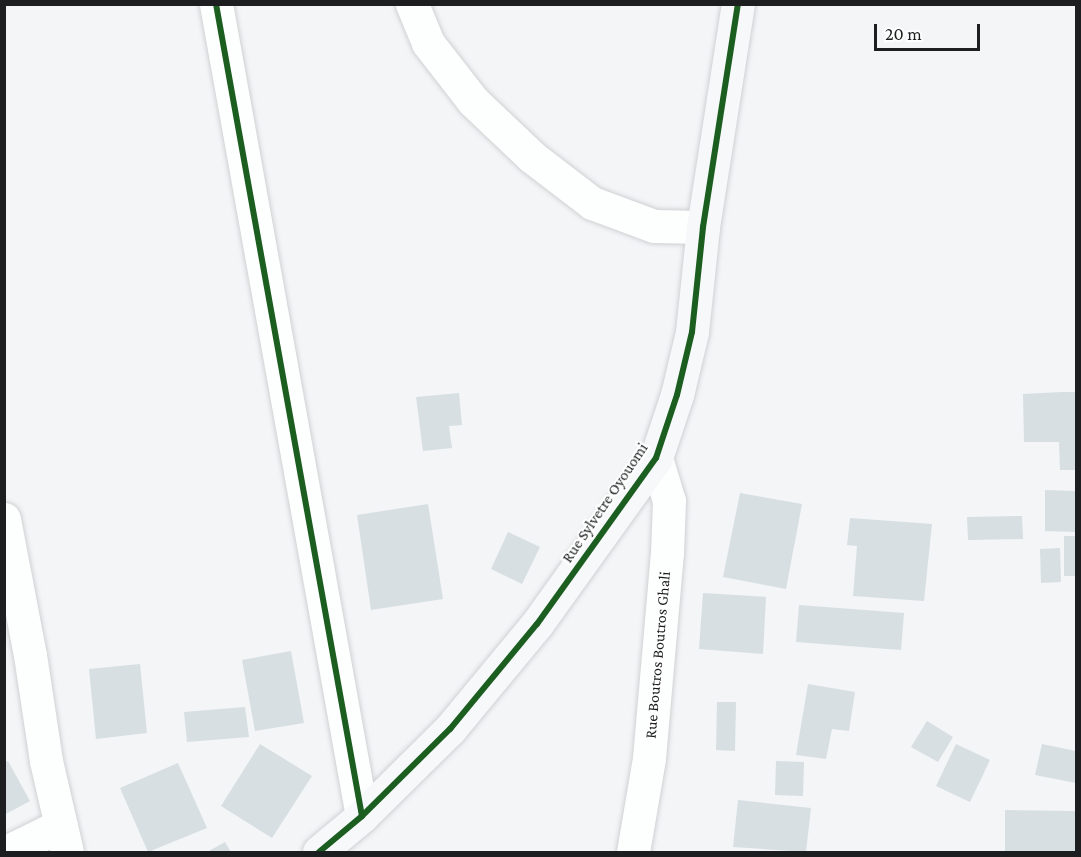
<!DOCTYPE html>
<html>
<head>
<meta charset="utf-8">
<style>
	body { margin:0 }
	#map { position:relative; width:1081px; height:857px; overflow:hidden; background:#f3f5f7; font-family:"Crimson Pro",serif }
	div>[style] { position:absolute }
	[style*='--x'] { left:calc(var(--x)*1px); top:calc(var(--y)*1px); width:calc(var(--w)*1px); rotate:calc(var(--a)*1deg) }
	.building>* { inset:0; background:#d7dfe3 }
	.roads { filter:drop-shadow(0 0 2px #d0d1d3) drop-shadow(0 0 2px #d0d1d3) }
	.street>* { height:33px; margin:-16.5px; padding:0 16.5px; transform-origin:16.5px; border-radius:16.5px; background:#fdfefe }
	.secondary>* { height:33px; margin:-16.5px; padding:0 16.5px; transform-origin:16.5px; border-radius:16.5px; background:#f6f8fa }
	.cycleway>* { height:6px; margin:-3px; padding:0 3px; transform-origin:3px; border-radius:3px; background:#1b5e20 }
	span { translate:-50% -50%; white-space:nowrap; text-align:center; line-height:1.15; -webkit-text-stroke:4.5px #fff; paint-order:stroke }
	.street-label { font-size:16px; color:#1c1e1f }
	.frame { position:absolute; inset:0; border:6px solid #1c1e1f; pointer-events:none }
	.scale { position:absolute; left:874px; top:24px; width:106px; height:27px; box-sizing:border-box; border:3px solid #1c1e1f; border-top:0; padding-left:8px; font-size:18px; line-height:21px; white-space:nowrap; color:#1c1e1f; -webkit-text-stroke:4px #fff; paint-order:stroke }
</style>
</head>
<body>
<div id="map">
	<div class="building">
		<div style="clip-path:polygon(1062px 392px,1076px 392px,1076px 470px,1060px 470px,1059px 442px,1024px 442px,1023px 394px)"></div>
		<div style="clip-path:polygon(459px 393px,462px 425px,449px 426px,452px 448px,423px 451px,416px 397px)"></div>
		<div style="clip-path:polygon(1045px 490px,1076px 491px,1076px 532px,1045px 531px)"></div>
		<div style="clip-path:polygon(740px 493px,802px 504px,786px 589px,723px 577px)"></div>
		<div style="clip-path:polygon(428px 504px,443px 599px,371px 610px,357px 515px)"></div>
		<div style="clip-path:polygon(1022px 516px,1023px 539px,968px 540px,967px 517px)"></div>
		<div style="clip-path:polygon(850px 518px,932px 524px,924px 601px,853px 596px,857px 546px,847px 545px)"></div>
		<div style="clip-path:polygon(508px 532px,540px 547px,522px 584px,491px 569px)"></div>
		<div style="clip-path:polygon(1064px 536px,1076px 536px,1076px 576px,1064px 576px)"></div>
		<div style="clip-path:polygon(1060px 548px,1061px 582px,1041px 583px,1040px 549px)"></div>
		<div style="clip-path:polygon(703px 593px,766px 597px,763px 654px,699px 649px)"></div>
		<div style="clip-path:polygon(799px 605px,904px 613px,901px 650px,796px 642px)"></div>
		<div style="clip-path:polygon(291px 651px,304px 723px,255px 731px,242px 660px)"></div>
		<div style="clip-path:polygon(140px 664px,147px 733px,96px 739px,89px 669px)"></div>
		<div style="clip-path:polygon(808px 684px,855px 692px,849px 731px,832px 729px,826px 759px,796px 755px)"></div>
		<div style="clip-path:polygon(717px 702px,736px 702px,735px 751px,716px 750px)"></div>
		<div style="clip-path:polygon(245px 707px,249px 737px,187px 742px,184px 712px)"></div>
		<div style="clip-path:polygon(927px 721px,953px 737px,938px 762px,911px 747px)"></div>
		<div style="clip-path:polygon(260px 744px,312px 776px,272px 838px,221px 806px)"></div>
		<div style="clip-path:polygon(956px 744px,990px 760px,970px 802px,936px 786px)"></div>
		<div style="clip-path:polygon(1042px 744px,1076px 751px,1076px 783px,1035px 775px)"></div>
		<div style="clip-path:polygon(8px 761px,30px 801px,4px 815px,4px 763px)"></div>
		<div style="clip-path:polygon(776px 761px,804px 762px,803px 796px,775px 795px)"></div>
		<div style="clip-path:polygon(178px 763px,207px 828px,148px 852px,120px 788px)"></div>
		<div style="clip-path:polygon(738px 800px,811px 808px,806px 852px,733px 847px)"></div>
		<div style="clip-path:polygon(1005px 810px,1076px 811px,1076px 852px,1005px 852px)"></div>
		<div style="clip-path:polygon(225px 842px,231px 852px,207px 852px)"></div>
	</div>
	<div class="roads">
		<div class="street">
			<div style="--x:216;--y:4;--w:825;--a:79.81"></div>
			<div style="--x:412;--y:4;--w:42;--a:67.7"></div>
			<div style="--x:428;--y:43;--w:73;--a:52.2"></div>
			<div style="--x:473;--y:101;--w:81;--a:43.5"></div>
			<div style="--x:532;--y:157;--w:76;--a:37.5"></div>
			<div style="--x:592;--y:203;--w:66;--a:20.4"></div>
			<div style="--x:654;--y:226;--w:49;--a:1.2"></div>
			<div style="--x:4;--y:519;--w:138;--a:79.2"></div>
			<div style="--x:30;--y:655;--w:107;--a:81.4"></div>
			<div style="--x:46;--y:761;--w:93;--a:77"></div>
			<div style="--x:6;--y:852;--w:61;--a:-26.1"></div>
			<div style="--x:633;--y:852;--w:95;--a:-80.3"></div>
			<div style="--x:649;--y:758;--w:206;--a:-85"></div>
			<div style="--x:667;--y:553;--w:52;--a:-87.8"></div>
			<div style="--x:669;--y:501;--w:45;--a:-106.8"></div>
		</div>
		<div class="secondary">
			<div style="--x:319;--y:852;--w:56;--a:-39.9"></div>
			<div style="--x:362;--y:816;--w:124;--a:-44.7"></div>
			<div style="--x:450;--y:729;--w:136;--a:-50.4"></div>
			<div style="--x:537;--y:624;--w:204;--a:-54.4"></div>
			<div style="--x:656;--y:458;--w:66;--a:-71.6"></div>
			<div style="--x:677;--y:395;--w:65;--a:-76.6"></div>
			<div style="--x:692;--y:332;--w:106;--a:-84"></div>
			<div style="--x:703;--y:227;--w:226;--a:-81.1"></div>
		</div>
	</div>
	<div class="cycleway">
		<div style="--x:216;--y:4;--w:825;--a:79.81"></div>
		<div style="--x:319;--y:852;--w:56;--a:-39.9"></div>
		<div style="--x:362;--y:816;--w:124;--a:-44.7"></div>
		<div style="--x:450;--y:729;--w:136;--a:-50.4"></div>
		<div style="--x:537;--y:624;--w:204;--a:-54.4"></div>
		<div style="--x:656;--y:458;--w:66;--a:-71.6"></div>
		<div style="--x:677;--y:395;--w:65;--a:-76.6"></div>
		<div style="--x:692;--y:332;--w:106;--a:-84"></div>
		<div style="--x:703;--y:227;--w:226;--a:-81.1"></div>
	</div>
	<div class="street-label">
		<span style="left:605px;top:503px;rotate:-56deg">Rue Sylvetre Oyouomi</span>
		<span style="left:658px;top:655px;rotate:-85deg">Rue Boutros Boutros Ghali</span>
	</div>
	<div class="frame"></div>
	<div class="scale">20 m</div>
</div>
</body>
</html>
